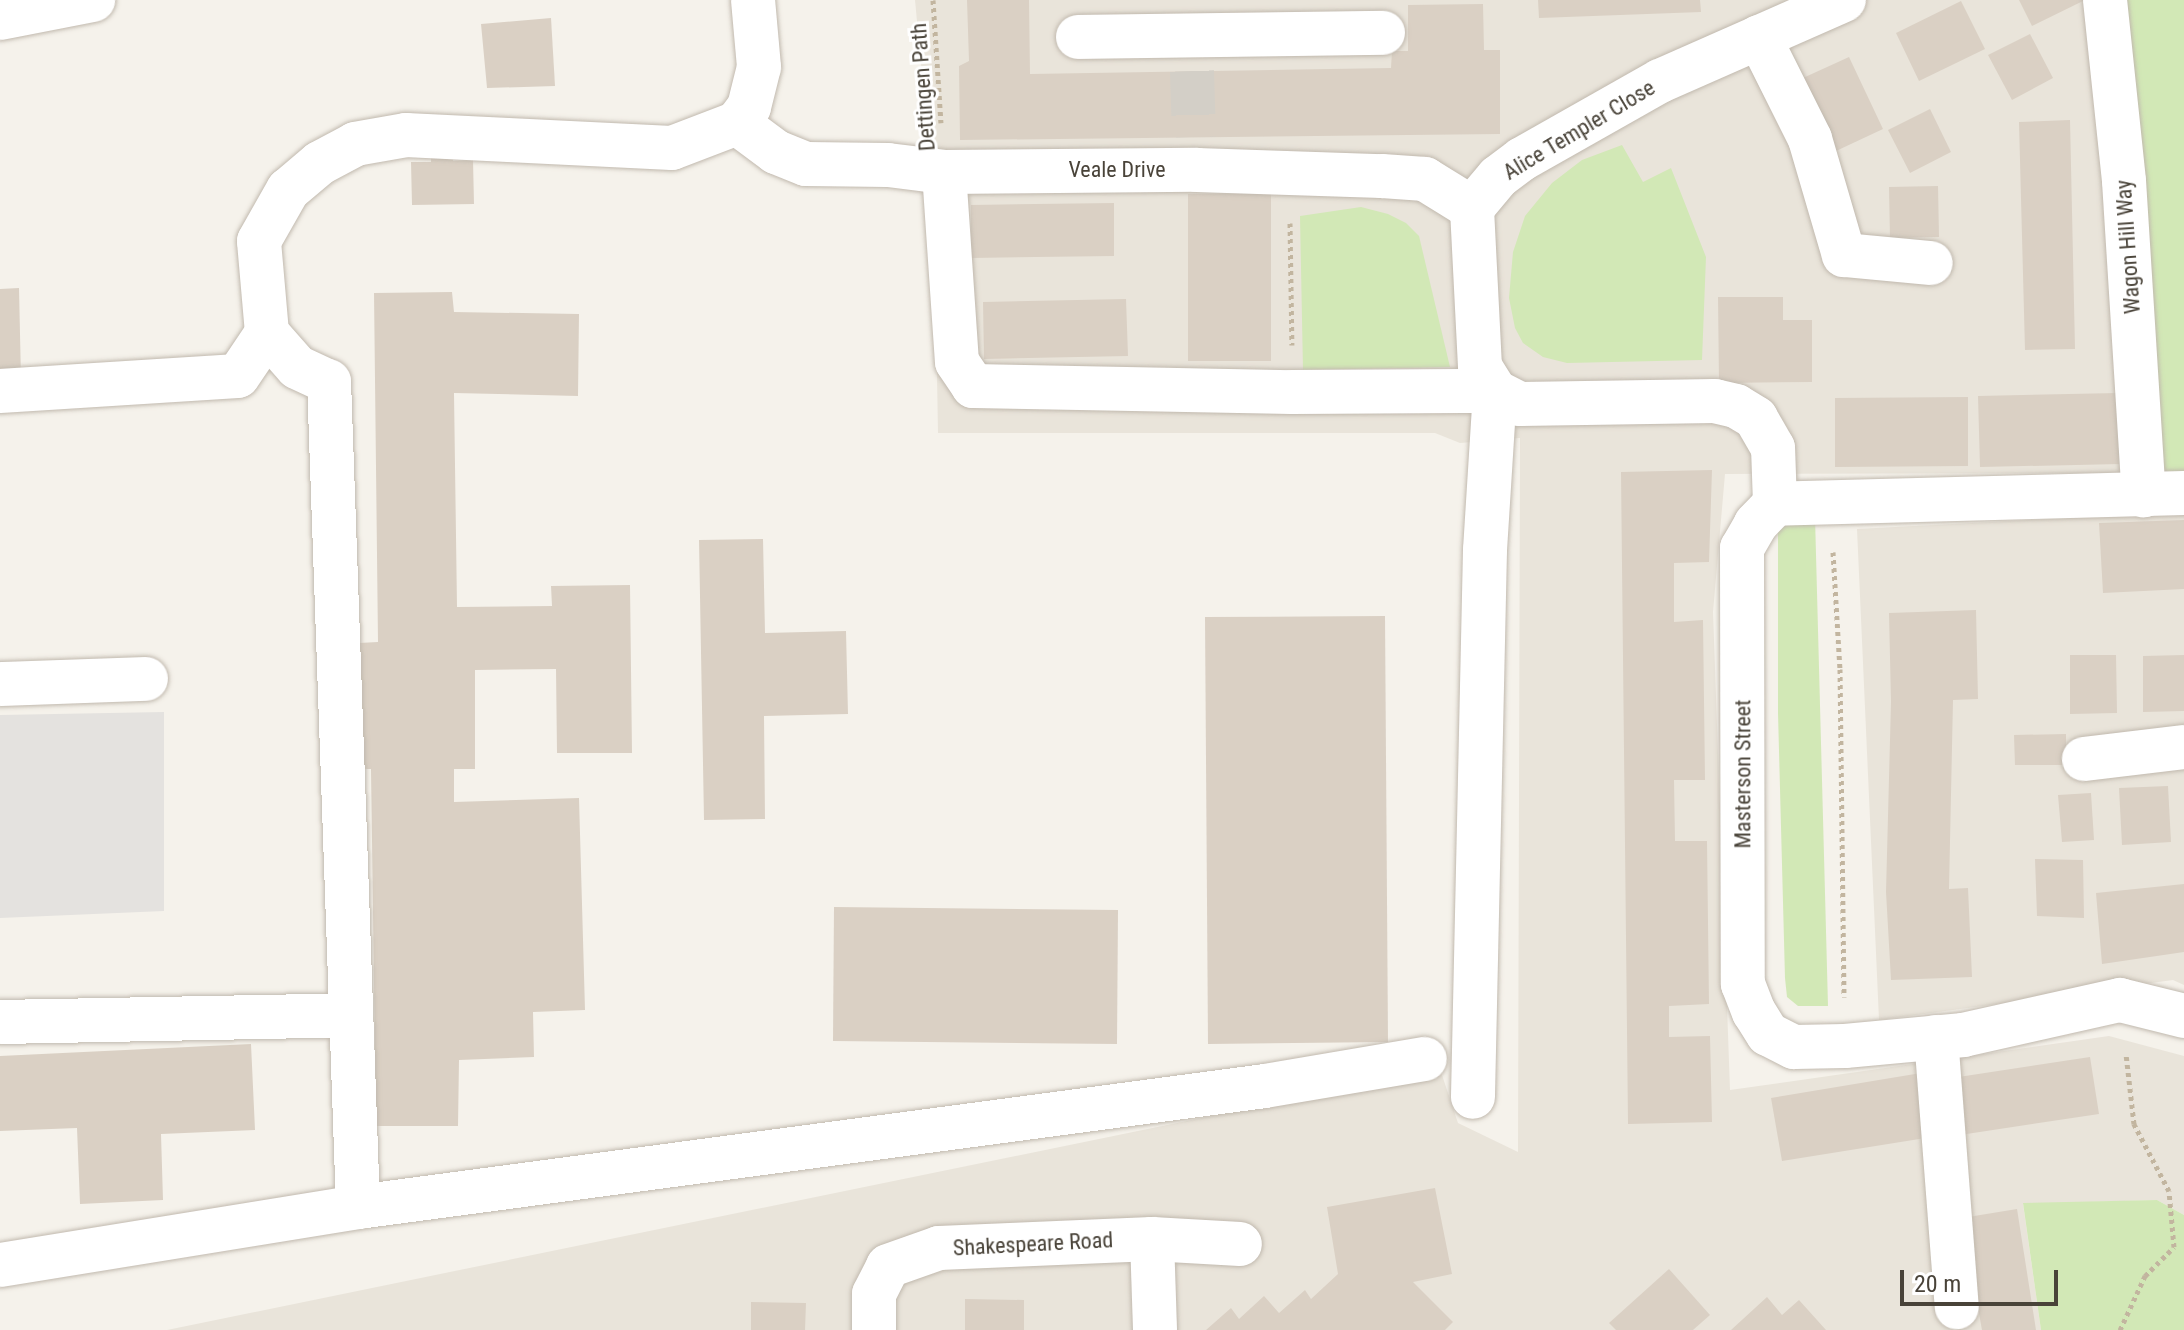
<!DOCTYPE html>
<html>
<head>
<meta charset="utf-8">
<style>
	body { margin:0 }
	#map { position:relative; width:2184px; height:1330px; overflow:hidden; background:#f5f2eb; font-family:"Roboto Condensed",sans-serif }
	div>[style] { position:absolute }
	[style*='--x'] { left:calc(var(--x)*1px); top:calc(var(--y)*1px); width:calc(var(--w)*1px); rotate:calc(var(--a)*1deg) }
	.residential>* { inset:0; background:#e9e4da }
	.green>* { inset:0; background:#d2e8b6 }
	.parking>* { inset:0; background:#e4e2df }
	.building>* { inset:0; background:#dad0c4 }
	.minor-tunnel>* { height:44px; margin-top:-22px; transform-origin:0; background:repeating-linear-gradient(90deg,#d3cfc7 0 44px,transparent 0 66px) }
	.path>* { height:5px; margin-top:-2.5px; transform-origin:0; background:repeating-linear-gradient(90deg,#c2b59f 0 4px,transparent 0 8px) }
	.roads { filter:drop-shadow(0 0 2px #c1b9ae) drop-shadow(0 0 2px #c1b9ae) }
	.minor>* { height:44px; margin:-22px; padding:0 22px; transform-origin:22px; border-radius:22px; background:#fff }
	span { translate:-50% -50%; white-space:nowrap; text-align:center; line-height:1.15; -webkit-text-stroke:6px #fff; paint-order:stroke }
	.street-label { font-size:22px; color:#494339 }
	.scale { position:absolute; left:1900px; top:1270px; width:158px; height:36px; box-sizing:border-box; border:4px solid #494339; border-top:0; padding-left:10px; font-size:24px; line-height:28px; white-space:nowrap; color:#494339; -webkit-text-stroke:6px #fff; paint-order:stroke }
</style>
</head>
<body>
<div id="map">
	<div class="residential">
		<div style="clip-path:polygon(915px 0,2125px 0,2138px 473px,1725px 474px,1713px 612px,1730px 1090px,2109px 1036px,2184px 1056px,2184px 1215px,2157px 1200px,2023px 1204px,2041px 1330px,167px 1330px,1440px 1069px,1458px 1123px,1518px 1152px,1520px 438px,1460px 443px,1435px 433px,938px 433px,934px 203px)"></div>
		<div style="clip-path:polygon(2184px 512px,2184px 985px,2173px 980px,1879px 1020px,1857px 529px)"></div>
	</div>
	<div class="green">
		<div style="clip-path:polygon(2125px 0,2184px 0,2184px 472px,2138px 473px)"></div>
		<div style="clip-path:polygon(1622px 145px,1643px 182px,1671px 168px,1706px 257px,1702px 360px,1567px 363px,1543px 357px,1523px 343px,1515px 328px,1509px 298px,1513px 252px,1525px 216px,1552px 183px,1582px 160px)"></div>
		<div style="clip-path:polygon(1361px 207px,1388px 214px,1406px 223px,1419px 236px,1450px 367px,1303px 370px,1300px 216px)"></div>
		<div style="clip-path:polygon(1815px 517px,1828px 1006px,1798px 1006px,1787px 997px,1785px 978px,1778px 713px,1778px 531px,1796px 519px)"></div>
		<div style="clip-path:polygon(2157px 1200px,2184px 1215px,2184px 1330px,2041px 1330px,2023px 1203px)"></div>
	</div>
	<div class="parking">
		<div style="clip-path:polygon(164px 712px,164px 911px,0 918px,0 715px)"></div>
	</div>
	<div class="building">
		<div style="clip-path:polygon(967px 0,1029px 0,1030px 74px,1391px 68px,1392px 51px,1408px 51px,1408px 5px,1483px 4px,1484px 50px,1500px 50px,1500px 134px,960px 140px,959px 66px,969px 61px)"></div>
		<div style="clip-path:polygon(1538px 0,1700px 0,1701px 12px,1539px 18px)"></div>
		<div style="clip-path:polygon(2019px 0,2085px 0,2032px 26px)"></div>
		<div style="clip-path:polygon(1961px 1px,1985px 49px,1919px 81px,1896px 33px)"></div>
		<div style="clip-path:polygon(551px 18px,555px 86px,487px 88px,481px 24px)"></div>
		<div style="clip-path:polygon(2030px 34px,2053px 78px,2012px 100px,1988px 55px)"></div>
		<div style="clip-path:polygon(1849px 57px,1883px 129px,1836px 151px,1803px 78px)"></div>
		<div style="clip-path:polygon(1930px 109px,1951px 152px,1910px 173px,1888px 130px)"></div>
		<div style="clip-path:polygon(2070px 120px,2075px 349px,2025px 350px,2019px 122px)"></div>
		<div style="clip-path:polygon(453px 149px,453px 161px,473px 160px,474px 204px,412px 205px,411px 162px,431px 162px,431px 150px)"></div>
		<div style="clip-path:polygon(1938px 186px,1939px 237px,1890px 238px,1889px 187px)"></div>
		<div style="clip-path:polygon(1271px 193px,1271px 361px,1188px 361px,1188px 194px)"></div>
		<div style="clip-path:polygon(1114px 203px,1114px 256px,971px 258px,971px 205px)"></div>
		<div style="clip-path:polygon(19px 288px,21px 380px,0 380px,0 289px)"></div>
		<div style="clip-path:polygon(452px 292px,454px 312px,579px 314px,578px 396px,454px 393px,457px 607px,552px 606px,551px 586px,630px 585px,632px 753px,557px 753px,556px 669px,475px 670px,475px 769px,454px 769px,454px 802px,579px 798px,585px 1010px,533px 1012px,534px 1057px,459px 1060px,458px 1126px,376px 1126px,371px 769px,360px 769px,359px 643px,378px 642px,374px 293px)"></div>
		<div style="clip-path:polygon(1718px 297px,1783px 297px,1783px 320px,1812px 320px,1812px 382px,1719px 383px)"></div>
		<div style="clip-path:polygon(1126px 299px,1128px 356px,984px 359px,983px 302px)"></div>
		<div style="clip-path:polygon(2118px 393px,2120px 464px,1980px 467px,1978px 396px)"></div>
		<div style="clip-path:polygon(1968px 397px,1968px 466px,1835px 467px,1835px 398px)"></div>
		<div style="clip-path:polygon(1712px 470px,1709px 562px,1674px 563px,1674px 622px,1703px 620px,1705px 780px,1674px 780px,1675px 841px,1707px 841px,1709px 1004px,1669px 1006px,1669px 1037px,1710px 1036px,1712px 1122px,1628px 1124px,1621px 472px)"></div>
		<div style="clip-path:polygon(2184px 520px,2184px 589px,2103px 593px,2099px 523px)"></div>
		<div style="clip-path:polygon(763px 539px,765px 633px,846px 631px,848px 714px,764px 716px,765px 819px,704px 820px,699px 540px)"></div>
		<div style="clip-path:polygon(1976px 610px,1978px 699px,1953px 700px,1949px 889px,1968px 888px,1972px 977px,1891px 980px,1886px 892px,1891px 702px,1889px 613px)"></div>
		<div style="clip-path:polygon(1385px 616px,1388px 1042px,1208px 1044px,1205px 617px)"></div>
		<div style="clip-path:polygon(2070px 655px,2116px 655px,2117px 713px,2070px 714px)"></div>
		<div style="clip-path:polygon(2184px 655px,2184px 711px,2143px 712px,2143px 656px)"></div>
		<div style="clip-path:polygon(2066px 734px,2066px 765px,2015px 765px,2014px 735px)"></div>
		<div style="clip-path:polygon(2168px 786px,2171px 842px,2122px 845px,2119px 788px)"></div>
		<div style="clip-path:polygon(2091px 793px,2094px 840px,2062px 842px,2058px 795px)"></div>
		<div style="clip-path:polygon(2035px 859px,2083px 860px,2084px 918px,2037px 916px)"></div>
		<div style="clip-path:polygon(2184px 884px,2184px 952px,2102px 964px,2096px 893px)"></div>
		<div style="clip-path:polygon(834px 907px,1118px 910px,1117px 1044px,833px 1041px)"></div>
		<div style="clip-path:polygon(251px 1044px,255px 1130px,161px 1134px,163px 1200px,80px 1204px,77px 1128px,0 1131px,0 1056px)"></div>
		<div style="clip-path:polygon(2090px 1057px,2099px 1114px,1960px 1135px,1952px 1078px)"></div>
		<div style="clip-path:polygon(1927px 1072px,1938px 1136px,1782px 1161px,1771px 1098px)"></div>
		<div style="clip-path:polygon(1435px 1188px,1452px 1274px,1413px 1282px,1453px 1322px,1445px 1330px,1206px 1330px,1231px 1308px,1239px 1319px,1264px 1296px,1279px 1313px,1305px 1290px,1311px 1299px,1338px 1274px,1327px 1207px)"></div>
		<div style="clip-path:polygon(2017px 1209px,2036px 1330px,1982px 1330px,1962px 1218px)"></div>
		<div style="clip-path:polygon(1669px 1269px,1710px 1315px,1693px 1330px,1616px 1330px,1609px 1323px)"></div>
		<div style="clip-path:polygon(1767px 1297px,1782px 1315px,1799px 1300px,1826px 1330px,1731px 1330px)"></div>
		<div style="clip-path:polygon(965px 1299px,1024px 1300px,1024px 1330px,965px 1330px)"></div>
		<div style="clip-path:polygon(751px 1302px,806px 1303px,805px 1330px,751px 1330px)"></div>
	</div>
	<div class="minor-tunnel">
		<div style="--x:1192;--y:71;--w:66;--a:88.3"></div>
	</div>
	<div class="path">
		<div style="--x:933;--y:0;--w:123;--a:86.3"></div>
		<div style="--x:1290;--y:223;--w:122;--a:89.1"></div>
		<div style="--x:1833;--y:552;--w:117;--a:86.6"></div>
		<div style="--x:1840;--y:669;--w:328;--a:89.3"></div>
		<div style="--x:2120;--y:1330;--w:60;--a:-65.2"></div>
		<div style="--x:2145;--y:1276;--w:41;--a:-45"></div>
		<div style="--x:2174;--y:1247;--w:56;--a:-95.1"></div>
		<div style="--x:2169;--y:1191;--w:76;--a:-117.6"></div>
		<div style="--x:2134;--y:1124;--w:70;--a:-96.5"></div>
	</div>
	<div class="roads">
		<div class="minor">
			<div style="--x:2105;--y:0;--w:182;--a:84"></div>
			<div style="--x:2124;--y:181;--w:315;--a:86.4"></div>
			<div style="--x:0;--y:18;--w:95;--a:-11"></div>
			<div style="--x:1078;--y:37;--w:305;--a:-0.8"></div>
			<div style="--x:1759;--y:37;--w:114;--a:63.4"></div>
			<div style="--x:1810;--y:139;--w:121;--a:73.7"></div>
			<div style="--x:1844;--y:255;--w:87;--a:5.3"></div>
			<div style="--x:737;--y:123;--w:49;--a:36.6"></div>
			<div style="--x:776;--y:152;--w:32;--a:22"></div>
			<div style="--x:806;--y:164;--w:82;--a:0.7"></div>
			<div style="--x:888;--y:165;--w:56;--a:7.1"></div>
			<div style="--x:944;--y:172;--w:253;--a:-0.5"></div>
			<div style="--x:1197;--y:170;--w:185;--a:1.9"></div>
			<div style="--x:1382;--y:176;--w:43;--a:4"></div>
			<div style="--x:1425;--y:179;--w:55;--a:31.7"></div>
			<div style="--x:944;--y:172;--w:190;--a:86.1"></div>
			<div style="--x:957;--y:362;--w:29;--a:56"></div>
			<div style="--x:973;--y:386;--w:319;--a:1.1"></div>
			<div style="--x:1292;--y:392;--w:203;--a:-0.3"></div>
			<div style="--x:1495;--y:391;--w:159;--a:93.6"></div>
			<div style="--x:1485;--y:550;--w:547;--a:91.26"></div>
			<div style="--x:0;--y:391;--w:238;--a:-3.6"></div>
			<div style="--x:238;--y:376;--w:52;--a:-56"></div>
			<div style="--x:2184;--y:493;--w:409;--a:178.5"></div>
			<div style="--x:1775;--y:504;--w:28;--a:134"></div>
			<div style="--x:1756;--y:524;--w:28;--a:120"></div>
			<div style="--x:1742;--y:548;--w:436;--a:89.9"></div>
			<div style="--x:1743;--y:984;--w:30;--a:69"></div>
			<div style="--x:1754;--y:1012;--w:26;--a:58"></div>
			<div style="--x:1768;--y:1034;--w:29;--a:27"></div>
			<div style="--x:1794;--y:1047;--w:51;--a:-1.1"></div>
			<div style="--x:1845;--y:1046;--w:119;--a:-5.3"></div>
			<div style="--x:1963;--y:1035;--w:161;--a:-12.6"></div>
			<div style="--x:2120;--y:1000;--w:66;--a:14"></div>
			<div style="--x:1775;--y:504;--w:56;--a:-92"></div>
			<div style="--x:1773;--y:448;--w:34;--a:-120"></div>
			<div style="--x:1756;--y:418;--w:23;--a:-149"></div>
			<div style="--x:1736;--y:406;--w:22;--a:-167"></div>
			<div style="--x:1715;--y:401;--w:195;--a:179.1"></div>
			<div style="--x:1520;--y:404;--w:28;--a:-153"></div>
			<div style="--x:1495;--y:391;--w:28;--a:-122"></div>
			<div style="--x:1480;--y:367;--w:159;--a:-92.9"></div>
			<div style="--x:1472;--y:208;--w:40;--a:-50"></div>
			<div style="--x:1498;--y:177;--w:30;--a:-37"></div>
			<div style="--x:1522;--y:159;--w:159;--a:-29.5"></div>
			<div style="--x:1660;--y:81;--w:201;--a:-23.8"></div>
			<div style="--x:0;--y:684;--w:146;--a:-2"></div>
			<div style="--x:2084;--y:759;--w:101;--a:-6.8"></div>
			<div style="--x:0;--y:1022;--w:350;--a:-1.1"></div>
			<div style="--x:1936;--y:1037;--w:271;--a:85.6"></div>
			<div style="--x:358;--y:1207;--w:826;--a:-92.01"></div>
			<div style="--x:329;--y:382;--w:35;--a:-155"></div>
			<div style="--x:297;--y:367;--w:45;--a:-131.4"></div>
			<div style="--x:267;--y:333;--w:92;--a:-95"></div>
			<div style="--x:259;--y:241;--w:59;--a:-60.4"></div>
			<div style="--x:288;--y:190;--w:42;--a:-40.2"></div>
			<div style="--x:320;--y:163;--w:40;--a:-28"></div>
			<div style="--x:355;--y:144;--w:52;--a:-10"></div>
			<div style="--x:406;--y:135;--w:266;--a:2.8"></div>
			<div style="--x:672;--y:148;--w:70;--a:-21"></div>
			<div style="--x:737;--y:123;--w:20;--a:-53"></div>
			<div style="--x:749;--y:107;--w:41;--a:-76"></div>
			<div style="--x:759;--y:67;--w:67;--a:-95.1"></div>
			<div style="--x:1152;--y:1239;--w:91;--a:88.1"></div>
			<div style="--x:0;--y:1265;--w:363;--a:-9.2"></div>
			<div style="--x:358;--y:1207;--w:915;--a:-7.6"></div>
			<div style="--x:1265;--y:1086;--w:162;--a:-9.6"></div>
			<div style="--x:874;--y:1330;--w:36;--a:-90"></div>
			<div style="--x:874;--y:1294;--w:31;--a:-63"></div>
			<div style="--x:888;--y:1266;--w:54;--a:-19.4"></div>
			<div style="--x:939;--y:1248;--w:213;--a:-2.4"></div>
			<div style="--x:1152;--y:1239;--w:88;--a:3.3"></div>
		</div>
	</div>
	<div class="street-label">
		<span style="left:923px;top:87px;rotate:-94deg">Dettingen Path</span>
		<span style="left:1579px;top:130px;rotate:-31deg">Alice Templer Close</span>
		<span style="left:1117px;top:170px">Veale Drive</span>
		<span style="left:2128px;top:247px;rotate:-94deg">Wagon Hill Way</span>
		<span style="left:1743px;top:774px;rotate:-90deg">Masterson Street</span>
		<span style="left:1033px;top:1244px;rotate:-3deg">Shakespeare Road</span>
	</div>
	<div class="scale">20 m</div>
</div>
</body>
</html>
